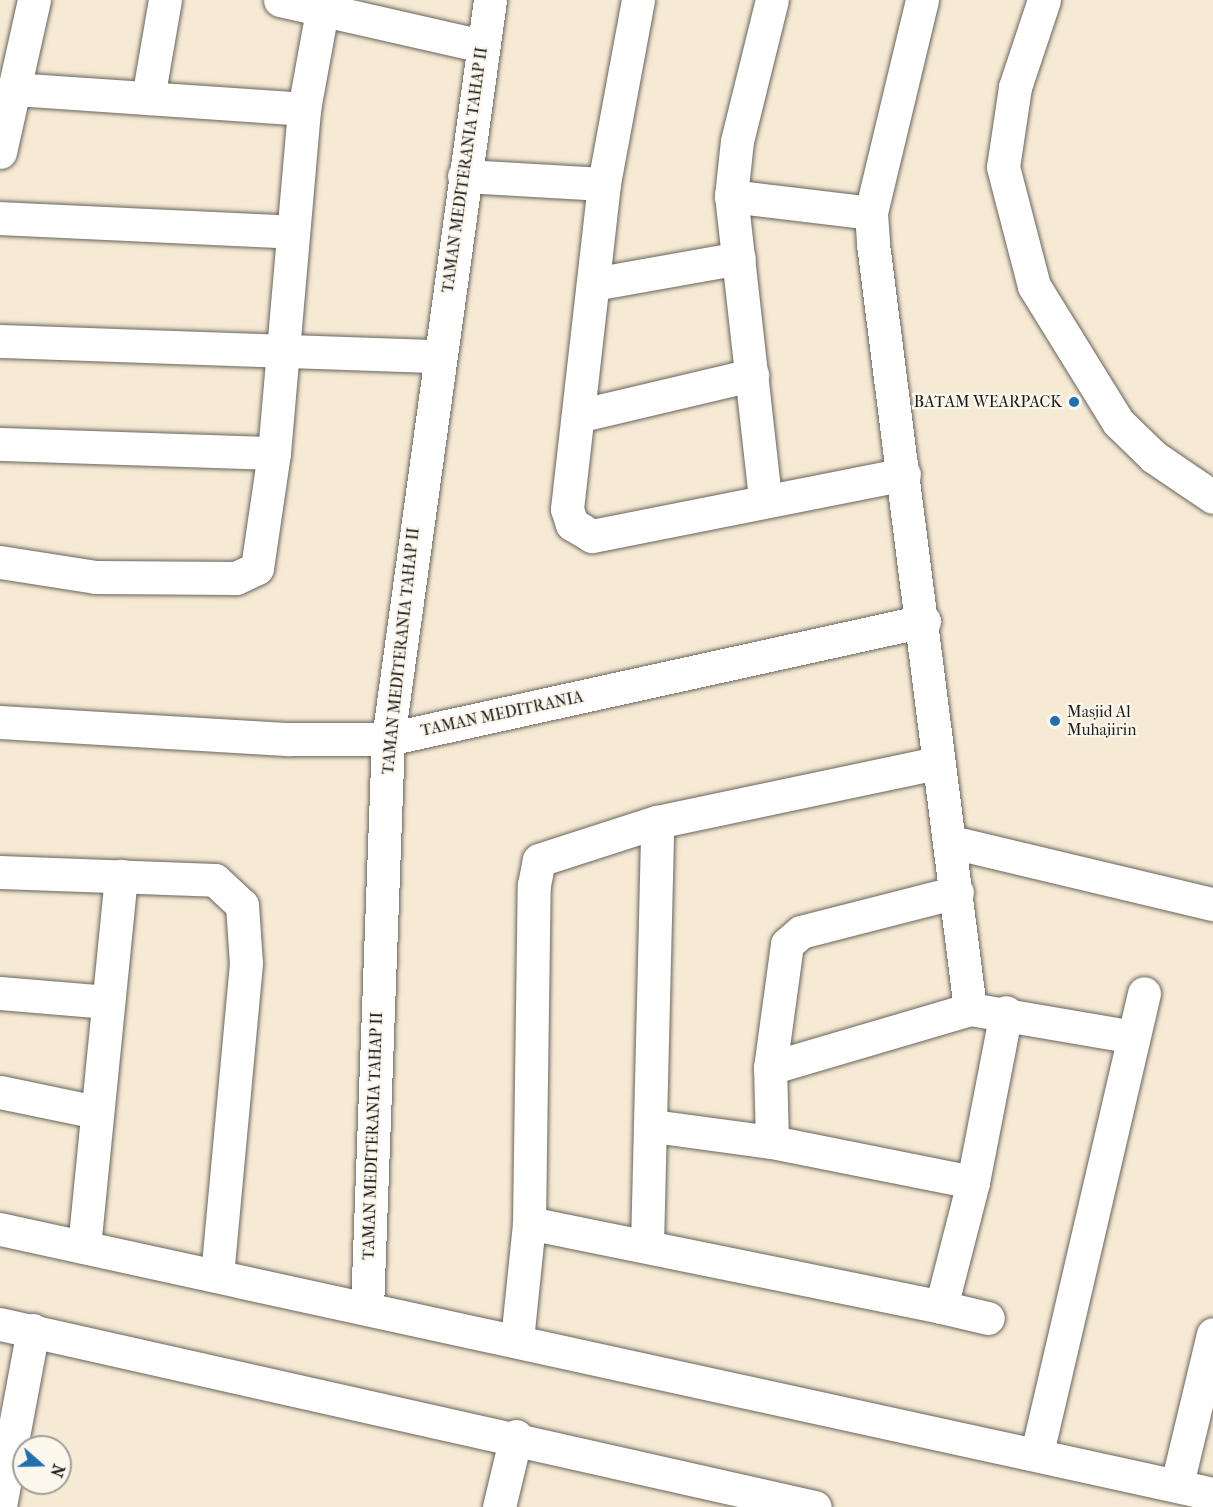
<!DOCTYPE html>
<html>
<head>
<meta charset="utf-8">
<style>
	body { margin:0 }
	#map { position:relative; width:1213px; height:1507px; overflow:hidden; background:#f6ead4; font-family:"IM FELL French Canon",serif }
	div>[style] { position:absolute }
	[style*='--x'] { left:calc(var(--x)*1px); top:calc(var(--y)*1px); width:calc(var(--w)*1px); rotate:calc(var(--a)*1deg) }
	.roads { filter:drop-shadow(0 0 2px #68645c) drop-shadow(0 0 2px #68645c) }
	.minor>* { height:33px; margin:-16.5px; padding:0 16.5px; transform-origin:16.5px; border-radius:16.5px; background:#fff }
	.dots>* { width:16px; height:16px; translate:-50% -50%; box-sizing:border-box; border:3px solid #fbf7ec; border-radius:50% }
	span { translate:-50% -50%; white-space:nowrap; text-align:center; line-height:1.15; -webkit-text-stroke:4.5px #fbf7ec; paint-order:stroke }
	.street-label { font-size:16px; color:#1c1c1c }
	.poi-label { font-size:16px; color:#1c1c1c }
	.right { translate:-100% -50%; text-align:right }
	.left { translate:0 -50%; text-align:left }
	.north { position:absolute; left:12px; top:1435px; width:60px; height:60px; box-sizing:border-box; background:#fbf7ec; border:2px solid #a29f99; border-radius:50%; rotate:110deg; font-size:16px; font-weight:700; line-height:24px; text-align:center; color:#1c1c1c }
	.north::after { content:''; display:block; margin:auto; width:21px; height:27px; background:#1f6fb2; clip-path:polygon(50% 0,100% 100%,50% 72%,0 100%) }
</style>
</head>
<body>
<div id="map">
	<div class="roads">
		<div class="minor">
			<div style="--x:280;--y:0;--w:208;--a:12.8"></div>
			<div style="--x:638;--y:0;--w:187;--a:100.5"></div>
			<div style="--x:604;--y:184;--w:327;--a:96.5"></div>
			<div style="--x:567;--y:509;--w:16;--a:72"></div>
			<div style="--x:572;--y:524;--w:23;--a:31"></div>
			<div style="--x:592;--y:536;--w:318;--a:-11.2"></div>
			<div style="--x:922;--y:0;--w:219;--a:103.5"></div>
			<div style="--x:871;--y:213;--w:31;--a:86"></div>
			<div style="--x:873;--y:244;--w:771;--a:82.77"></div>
			<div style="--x:1044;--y:0;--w:92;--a:108.4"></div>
			<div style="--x:1015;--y:87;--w:81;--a:98.5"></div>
			<div style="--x:1003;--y:167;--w:123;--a:75.4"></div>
			<div style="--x:1034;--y:286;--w:160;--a:58.3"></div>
			<div style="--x:1118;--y:422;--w:50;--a:44.2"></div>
			<div style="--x:1154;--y:457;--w:71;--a:34.1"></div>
			<div style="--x:14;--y:89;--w:291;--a:3.9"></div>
			<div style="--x:148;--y:98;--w:99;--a:-80.2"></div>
			<div style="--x:0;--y:152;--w:156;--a:-77.4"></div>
			<div style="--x:464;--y:176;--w:140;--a:3.3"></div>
			<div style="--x:731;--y:196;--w:141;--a:6.9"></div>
			<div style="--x:0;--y:218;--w:293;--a:2.7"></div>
			<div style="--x:593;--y:284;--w:148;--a:-10.1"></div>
			<div style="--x:0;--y:341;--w:437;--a:2"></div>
			<div style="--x:578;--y:416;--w:179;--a:-13.3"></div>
			<div style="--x:0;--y:444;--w:274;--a:1.9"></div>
			<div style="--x:765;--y:498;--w:304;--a:-96.4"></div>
			<div style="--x:731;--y:196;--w:55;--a:-83.8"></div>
			<div style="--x:737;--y:141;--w:145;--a:-76.1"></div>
			<div style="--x:0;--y:562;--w:97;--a:8.9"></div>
			<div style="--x:96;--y:577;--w:140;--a:0.4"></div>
			<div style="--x:236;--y:578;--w:23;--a:-25"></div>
			<div style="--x:257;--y:568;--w:116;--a:-81.6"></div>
			<div style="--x:274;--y:453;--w:345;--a:-85"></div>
			<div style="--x:304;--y:109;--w:111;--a:-79.6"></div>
			<div style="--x:0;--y:722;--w:290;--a:3.4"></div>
			<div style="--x:290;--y:739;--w:98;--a:0"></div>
			<div style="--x:388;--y:739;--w:549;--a:-12.42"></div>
			<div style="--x:952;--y:842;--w:268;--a:13.4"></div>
			<div style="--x:0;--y:872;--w:215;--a:2.1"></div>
			<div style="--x:215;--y:880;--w:37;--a:43"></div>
			<div style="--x:242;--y:905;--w:58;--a:86.1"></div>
			<div style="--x:246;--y:963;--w:313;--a:95.3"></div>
			<div style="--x:0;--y:993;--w:108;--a:4.8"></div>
			<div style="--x:770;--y:1068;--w:209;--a:-16.4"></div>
			<div style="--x:970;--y:1009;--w:165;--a:9.7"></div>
			<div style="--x:0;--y:1092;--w:99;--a:11.7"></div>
			<div style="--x:653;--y:1126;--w:120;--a:7.7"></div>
			<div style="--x:772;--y:1142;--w:205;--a:11.3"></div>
			<div style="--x:772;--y:1142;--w:74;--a:-91.5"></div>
			<div style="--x:770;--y:1068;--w:125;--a:-82.2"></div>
			<div style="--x:787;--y:944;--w:18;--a:-41"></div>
			<div style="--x:801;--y:932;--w:161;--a:-14.4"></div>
			<div style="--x:529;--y:1223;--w:420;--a:11.5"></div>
			<div style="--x:941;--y:1307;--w:129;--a:-75.6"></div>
			<div style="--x:973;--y:1182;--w:173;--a:-79"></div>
			<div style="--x:0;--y:1229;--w:1242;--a:12.32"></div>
			<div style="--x:647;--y:1246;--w:424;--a:-88.6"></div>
			<div style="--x:84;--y:1247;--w:373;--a:-84.3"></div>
			<div style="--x:941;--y:1307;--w:48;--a:13.2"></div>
			<div style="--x:367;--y:1308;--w:569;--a:-87.89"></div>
			<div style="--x:388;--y:739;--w:746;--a:-82.14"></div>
			<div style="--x:0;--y:1324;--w:835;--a:12.66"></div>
			<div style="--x:517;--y:1340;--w:118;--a:-84.1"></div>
			<div style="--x:529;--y:1223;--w:338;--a:-89.2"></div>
			<div style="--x:534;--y:885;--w:25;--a:-79"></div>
			<div style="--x:539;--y:860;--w:124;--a:-17.9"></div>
			<div style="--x:657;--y:822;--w:287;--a:-11.9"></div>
			<div style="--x:1037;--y:1453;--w:472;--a:-76.9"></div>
			<div style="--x:1177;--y:1484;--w:154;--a:-76.5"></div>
			<div style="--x:0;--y:1506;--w:179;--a:-79.4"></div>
			<div style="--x:499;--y:1507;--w:73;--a:-76.5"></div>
		</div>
	</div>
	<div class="dots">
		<div style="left:1074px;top:402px;background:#1f6fb2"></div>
		<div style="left:1055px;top:721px;background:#1f6fb2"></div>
	</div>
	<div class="street-label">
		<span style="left:465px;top:170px;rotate:-82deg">TAMAN MEDITERANIA TAHAP II</span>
		<span style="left:401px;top:651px;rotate:-84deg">TAMAN MEDITERANIA TAHAP II</span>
		<span style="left:502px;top:714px;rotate:-12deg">TAMAN MEDITRANIA</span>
		<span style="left:373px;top:1136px;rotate:-88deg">TAMAN MEDITERANIA TAHAP II</span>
	</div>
	<div class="poi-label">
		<span class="right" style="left:1062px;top:402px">BATAM WEARPACK</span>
		<span class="left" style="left:1067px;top:721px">Masjid Al<br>Muhajirin</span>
	</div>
	<div class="north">N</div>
</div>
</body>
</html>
